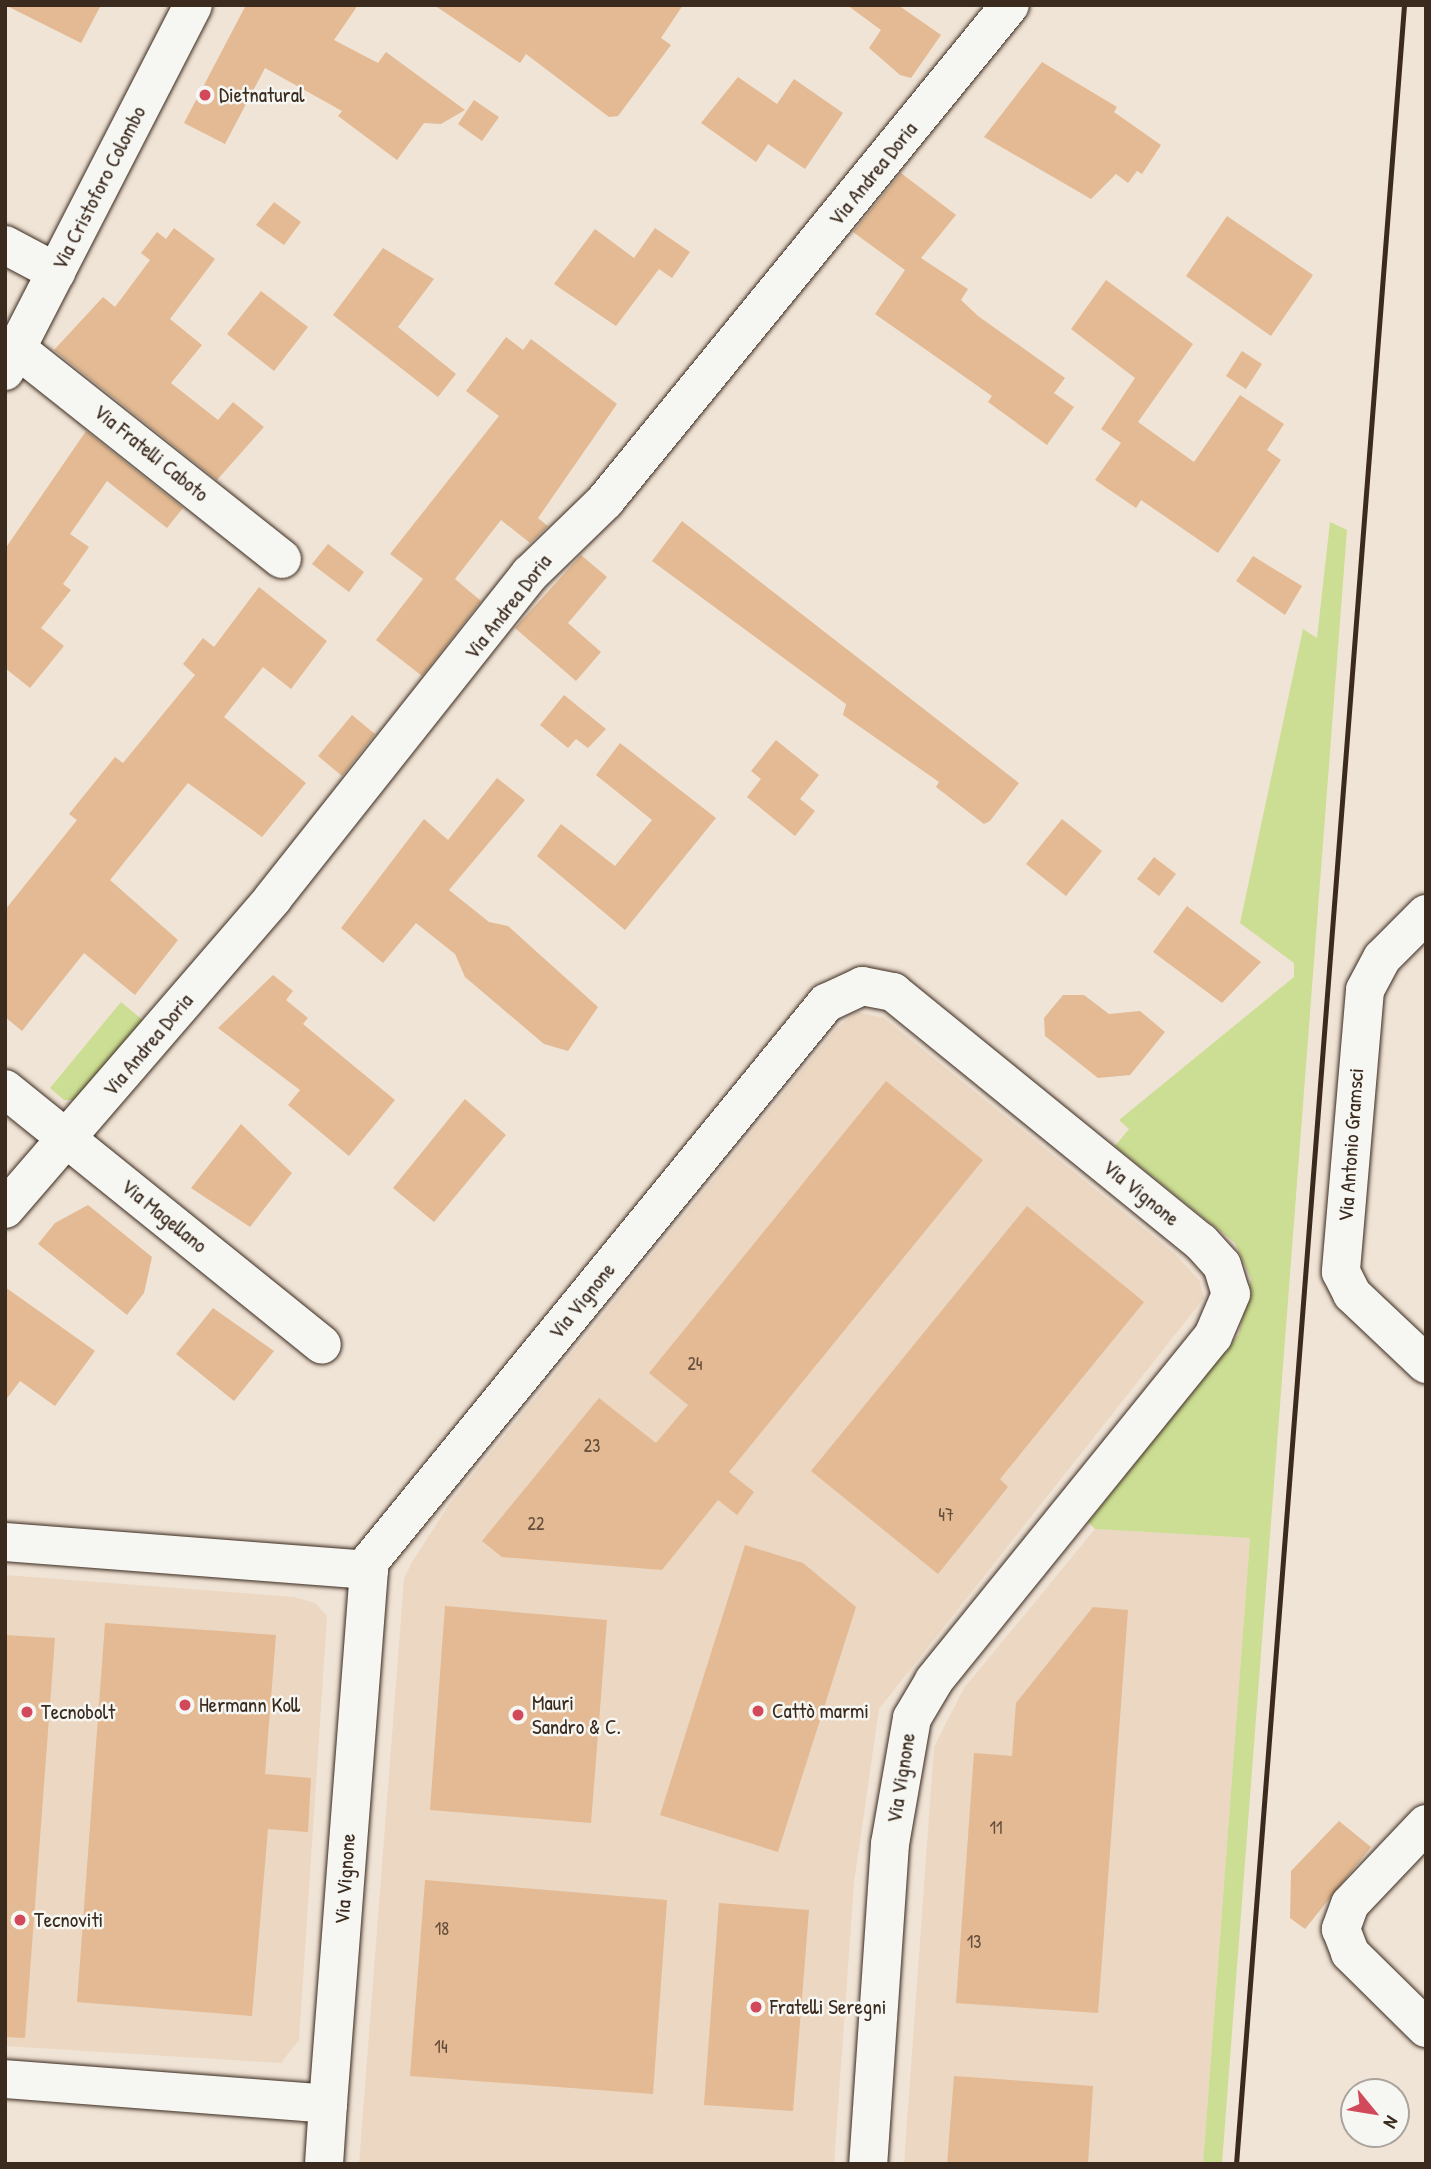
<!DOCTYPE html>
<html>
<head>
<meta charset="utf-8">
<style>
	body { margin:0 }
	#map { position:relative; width:1431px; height:2169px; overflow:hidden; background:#f0e4d6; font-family:"Patrick Hand",sans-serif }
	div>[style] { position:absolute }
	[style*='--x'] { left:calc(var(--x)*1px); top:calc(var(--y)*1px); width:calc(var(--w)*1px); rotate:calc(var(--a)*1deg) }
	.built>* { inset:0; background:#ecd7c2 }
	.green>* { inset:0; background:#ccde93 }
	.building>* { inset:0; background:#e3ba93 }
	.roads { filter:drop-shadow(0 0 2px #3b2a1e) drop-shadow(0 0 2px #3b2a1e) }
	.minor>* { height:38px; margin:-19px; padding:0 19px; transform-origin:19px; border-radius:19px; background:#f6f6f2 }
	.rail>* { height:5px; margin:-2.5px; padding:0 2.5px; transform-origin:2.5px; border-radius:2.5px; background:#3b2a1e }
	.dots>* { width:19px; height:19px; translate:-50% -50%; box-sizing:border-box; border:4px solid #f6f6f2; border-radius:50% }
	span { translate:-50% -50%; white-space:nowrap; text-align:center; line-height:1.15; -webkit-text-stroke:5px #f6f6f2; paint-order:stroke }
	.number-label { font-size:18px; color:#654e3b }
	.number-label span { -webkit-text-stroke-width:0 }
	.poi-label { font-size:21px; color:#3b2a1e }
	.left { translate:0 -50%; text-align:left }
	.street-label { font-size:21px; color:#3b2a1e }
	.frame { position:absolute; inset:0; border:7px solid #3b2a1e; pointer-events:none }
	.north { position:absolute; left:1340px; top:2078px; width:70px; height:70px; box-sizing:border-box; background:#f6f6f2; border:2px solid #aba49d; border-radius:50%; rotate:120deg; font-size:19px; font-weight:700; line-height:28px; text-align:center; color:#3b2a1e }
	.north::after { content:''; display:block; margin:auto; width:24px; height:32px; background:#d1495b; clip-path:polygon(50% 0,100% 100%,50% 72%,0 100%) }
</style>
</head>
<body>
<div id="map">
	<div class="built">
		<div style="clip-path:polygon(857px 1012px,884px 1018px,1175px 1254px,1199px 1280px,1204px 1298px,879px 1709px,854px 1883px,834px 2164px,359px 2164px,404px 1579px,412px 1562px,450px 1503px,837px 1028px)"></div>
		<div style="clip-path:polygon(1095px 1529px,1250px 1538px,1203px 2164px,904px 2164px,934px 1747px,964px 1688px)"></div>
		<div style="clip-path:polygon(5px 1575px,294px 1597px,315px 1603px,327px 1616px,299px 2040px,281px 2063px,5px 2046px)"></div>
	</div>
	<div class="green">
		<div style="clip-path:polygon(1330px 522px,1347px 530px,1234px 2006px,1222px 2164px,1203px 2164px,1250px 1538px,1095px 1529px,1088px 1522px,1239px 1334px,1251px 1279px,1235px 1243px,1115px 1146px,1129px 1129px,1119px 1120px,1294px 977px,1294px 963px,1240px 923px,1303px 629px,1317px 638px)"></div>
		<div style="clip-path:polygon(121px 1002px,145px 1022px,82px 1100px,64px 1100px,50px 1088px)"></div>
	</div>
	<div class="building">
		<div style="clip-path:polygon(5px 5px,101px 5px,81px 43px)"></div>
		<div style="clip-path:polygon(246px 5px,358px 5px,334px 40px,378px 63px,386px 52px,465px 110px,441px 124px,424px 123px,397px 160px,338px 116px,342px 111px,265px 68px,225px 144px,184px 123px)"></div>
		<div style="clip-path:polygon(434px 5px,683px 5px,661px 38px,671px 45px,618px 116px,609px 117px,526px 54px,520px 63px)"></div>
		<div style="clip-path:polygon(847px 5px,898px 5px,941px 35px,911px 78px,900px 75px,869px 48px,881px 30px)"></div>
		<div style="clip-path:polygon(1042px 62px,1117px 107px,1114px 112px,1161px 145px,1142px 174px,1137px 171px,1128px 183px,1116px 174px,1091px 199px,984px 137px)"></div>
		<div style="clip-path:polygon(738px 77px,777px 104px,794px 79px,843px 113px,805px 169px,768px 144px,756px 162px,701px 123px)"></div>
		<div style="clip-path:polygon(474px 100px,499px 117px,482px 141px,458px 124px)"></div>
		<div style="clip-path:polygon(901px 173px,956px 215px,921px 258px,968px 289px,961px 300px,978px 316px,1065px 378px,1054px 393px,1074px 407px,1047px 445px,988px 402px,992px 396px,875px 314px,905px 270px,853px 232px)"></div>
		<div style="clip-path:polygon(274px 202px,301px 222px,284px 245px,256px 225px)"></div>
		<div style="clip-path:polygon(1227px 216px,1313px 275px,1271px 336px,1186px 276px)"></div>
		<div style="clip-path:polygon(174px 228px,215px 259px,170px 319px,202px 345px,171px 383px,218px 420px,233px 402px,264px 427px,217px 480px,54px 350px,103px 297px,115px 307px,150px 260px,141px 253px,157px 232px,166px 239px)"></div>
		<div style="clip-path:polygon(655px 228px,690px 252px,672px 278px,659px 269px,616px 326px,554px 284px,595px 229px,634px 258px)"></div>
		<div style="clip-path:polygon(383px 248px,434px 279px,398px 327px,456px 374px,438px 397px,333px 315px)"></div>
		<div style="clip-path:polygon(1106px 280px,1193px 344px,1138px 422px,1194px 462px,1240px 395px,1284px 424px,1267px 450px,1281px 460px,1218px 553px,1141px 500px,1136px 508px,1095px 480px,1121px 443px,1101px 429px,1135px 378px,1071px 329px)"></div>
		<div style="clip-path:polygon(261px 291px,308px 327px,274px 371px,227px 334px)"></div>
		<div style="clip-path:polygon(506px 337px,523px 350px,531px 339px,617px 404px,538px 518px,548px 526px,530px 543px,501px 520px,455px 579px,481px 601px,422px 676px,376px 640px,423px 579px,390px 554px,499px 416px,466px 391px)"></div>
		<div style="clip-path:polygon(1242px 351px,1262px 364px,1246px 389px,1226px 376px)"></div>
		<div style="clip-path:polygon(86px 431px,183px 508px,167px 528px,107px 481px,70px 534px,89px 547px,63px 584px,71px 590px,41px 628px,64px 646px,30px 688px,5px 668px,5px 549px)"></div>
		<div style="clip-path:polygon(682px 521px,1019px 783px,990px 821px,984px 824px,936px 787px,939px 782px,843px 715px,846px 704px,652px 561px)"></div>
		<div style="clip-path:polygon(328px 544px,364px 572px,349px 592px,312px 564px)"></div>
		<div style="clip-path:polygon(581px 555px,607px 577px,568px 623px,601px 652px,576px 681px,515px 628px)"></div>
		<div style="clip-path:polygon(1253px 556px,1302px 586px,1285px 615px,1236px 581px)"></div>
		<div style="clip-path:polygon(259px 587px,327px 641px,291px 689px,263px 667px,224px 717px,306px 783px,262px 837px,188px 783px,110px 880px,178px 940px,135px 995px,84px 953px,22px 1031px,5px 1017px,5px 910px,77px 820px,69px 814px,115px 757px,123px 763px,195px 675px,183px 664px,203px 638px,214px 647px)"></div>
		<div style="clip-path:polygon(564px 695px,606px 729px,588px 748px,576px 739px,568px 748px,540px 725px)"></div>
		<div style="clip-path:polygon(352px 715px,375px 734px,342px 776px,318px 756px)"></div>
		<div style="clip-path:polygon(776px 740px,819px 775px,800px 799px,815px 811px,795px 836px,747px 797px,761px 779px,751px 771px)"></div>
		<div style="clip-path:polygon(620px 743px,716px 818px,625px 930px,537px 856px,561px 824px,615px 866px,652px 820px,596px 775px)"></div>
		<div style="clip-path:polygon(497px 778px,525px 800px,449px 890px,489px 922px,508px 926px,598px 1007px,568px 1051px,544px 1044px,465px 977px,455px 954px,416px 923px,383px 963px,341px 928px,424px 819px,448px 840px)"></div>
		<div style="clip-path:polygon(1062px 819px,1102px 851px,1066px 896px,1026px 864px)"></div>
		<div style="clip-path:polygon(1154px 857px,1176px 874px,1159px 896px,1137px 879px)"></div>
		<div style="clip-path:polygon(1187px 906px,1261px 962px,1222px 1003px,1153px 952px)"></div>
		<div style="clip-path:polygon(273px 975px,293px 991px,286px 1000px,308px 1018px,303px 1024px,395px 1100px,349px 1156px,288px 1105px,300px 1090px,218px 1028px)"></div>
		<div style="clip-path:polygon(1063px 995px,1084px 995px,1109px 1014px,1140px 1011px,1165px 1032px,1130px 1075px,1098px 1078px,1045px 1036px,1044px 1018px)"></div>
		<div style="clip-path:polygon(886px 1081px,983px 1160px,729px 1472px,754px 1492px,737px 1515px,718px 1500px,662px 1570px,502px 1557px,482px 1541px,599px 1398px,656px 1443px,688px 1405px,649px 1373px)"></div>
		<div style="clip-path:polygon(465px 1099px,506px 1135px,434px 1222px,393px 1188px)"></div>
		<div style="clip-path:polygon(241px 1124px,292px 1173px,250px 1227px,191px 1188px)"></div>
		<div style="clip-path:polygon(88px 1205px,152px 1257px,144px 1293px,127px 1315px,38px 1244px,55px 1223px)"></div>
		<div style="clip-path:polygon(1027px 1206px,1144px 1302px,1000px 1479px,1008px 1487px,938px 1574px,811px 1471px)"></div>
		<div style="clip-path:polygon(5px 1287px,95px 1351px,55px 1406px,20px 1381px,5px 1401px)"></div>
		<div style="clip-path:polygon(213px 1308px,274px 1351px,234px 1401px,176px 1354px)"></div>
		<div style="clip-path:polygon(745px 1545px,803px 1563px,856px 1607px,778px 1852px,660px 1815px)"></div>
		<div style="clip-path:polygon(445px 1606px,607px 1620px,591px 1823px,430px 1810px)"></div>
		<div style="clip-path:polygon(1093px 1607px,1128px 1610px,1098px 2013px,956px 2003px,974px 1753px,1012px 1756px,1016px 1703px)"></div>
		<div style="clip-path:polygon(105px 1623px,276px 1635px,265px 1774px,311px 1778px,308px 1832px,268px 1829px,252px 2016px,77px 2002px)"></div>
		<div style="clip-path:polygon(5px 1635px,55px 1638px,25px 2038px,5px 2037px)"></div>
		<div style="clip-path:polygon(1339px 1821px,1371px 1847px,1305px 1929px,1290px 1918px,1291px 1871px)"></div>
		<div style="clip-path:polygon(425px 1880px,667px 1900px,653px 2094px,410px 2076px)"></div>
		<div style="clip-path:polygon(719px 1903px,809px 1910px,793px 2111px,704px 2105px)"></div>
		<div style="clip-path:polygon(954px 2076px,1093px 2086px,1088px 2164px,947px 2164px)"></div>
	</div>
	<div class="roads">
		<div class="minor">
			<div style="--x:5;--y:245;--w:58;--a:27.9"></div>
			<div style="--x:17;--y:349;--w:338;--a:38.4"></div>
			<div style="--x:5;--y:371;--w:411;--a:-62.8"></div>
			<div style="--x:1426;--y:914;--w:62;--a:135"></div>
			<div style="--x:1382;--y:958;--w:36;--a:118"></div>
			<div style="--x:1365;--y:990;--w:283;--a:94.9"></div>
			<div style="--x:1341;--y:1272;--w:25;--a:63"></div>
			<div style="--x:1352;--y:1294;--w:102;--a:43.4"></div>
			<div style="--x:5;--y:1089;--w:407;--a:38.9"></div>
			<div style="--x:5;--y:1209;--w:411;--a:-49.2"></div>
			<div style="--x:273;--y:898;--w:414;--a:-51.6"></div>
			<div style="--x:530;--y:574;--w:105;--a:-44.2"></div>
			<div style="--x:605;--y:501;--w:640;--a:-50.77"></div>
			<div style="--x:5;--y:1542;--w:365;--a:4.4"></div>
			<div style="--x:369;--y:1570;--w:9;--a:-84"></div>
			<div style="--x:370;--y:1561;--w:721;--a:-50.74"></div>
			<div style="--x:826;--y:1003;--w:40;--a:-25"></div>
			<div style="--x:862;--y:986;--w:32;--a:11"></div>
			<div style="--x:893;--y:992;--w:397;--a:39.1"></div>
			<div style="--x:1201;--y:1242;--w:31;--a:48"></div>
			<div style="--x:1222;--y:1265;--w:30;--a:73"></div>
			<div style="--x:1231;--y:1294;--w:46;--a:113.2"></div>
			<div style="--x:1213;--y:1336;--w:444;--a:129"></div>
			<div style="--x:934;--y:1681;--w:43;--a:120.7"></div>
			<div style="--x:912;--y:1718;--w:128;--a:99.9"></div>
			<div style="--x:890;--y:1844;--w:321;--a:93.9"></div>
			<div style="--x:1426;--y:1824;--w:110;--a:133.5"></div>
			<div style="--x:1350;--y:1904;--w:27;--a:110"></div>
			<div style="--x:1341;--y:1929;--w:26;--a:69"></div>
			<div style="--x:1350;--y:1953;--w:107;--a:44.6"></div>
			<div style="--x:5;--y:2079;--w:324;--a:4.4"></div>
			<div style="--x:328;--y:2104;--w:60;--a:93.8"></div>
			<div style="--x:328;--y:2104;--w:536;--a:-85.61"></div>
		</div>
	</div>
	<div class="rail">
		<div style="--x:1236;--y:2164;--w:2166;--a:-85.55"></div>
	</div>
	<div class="dots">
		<div style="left:205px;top:95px;background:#d1495b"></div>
		<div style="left:185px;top:1705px;background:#d1495b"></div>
		<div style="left:758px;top:1711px;background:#d1495b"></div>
		<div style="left:27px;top:1712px;background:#d1495b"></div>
		<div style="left:518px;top:1715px;background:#d1495b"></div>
		<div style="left:20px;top:1920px;background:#d1495b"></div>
		<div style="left:756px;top:2007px;background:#d1495b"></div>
	</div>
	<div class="number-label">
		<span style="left:695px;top:1364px">24</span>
		<span style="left:592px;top:1446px">23</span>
		<span style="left:946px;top:1515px">47</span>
		<span style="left:536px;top:1524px">22</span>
		<span style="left:996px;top:1828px">11</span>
		<span style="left:442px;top:1929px">18</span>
		<span style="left:974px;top:1942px">13</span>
		<span style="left:441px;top:2047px">14</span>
	</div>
	<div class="poi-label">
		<span class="left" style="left:219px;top:95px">Dietnatural</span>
		<span class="left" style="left:532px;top:1715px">Mauri<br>Sandro &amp; C.</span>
		<span class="left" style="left:199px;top:1705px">Hermann Koll</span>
		<span class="left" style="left:772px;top:1711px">Cattò marmi</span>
		<span class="left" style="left:41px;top:1712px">Tecnobolt</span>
		<span class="left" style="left:34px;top:1920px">Tecnoviti</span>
		<span class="left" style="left:770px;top:2007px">Fratelli Seregni</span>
	</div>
	<div class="street-label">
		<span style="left:873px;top:174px;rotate:-51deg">Via Andrea Doria</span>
		<span style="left:99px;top:188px;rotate:-63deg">Via Cristoforo Colombo</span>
		<span style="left:151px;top:453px;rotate:39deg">Via Fratelli Caboto</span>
		<span style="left:508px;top:607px;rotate:-52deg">Via Andrea Doria</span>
		<span style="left:148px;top:1045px;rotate:-50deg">Via Andrea Doria</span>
		<span style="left:1351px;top:1145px;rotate:-86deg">Via Antonio Gramsci</span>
		<span style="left:1141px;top:1193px;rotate:39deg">Via Vignone</span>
		<span style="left:164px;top:1216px;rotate:39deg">Via Magellano</span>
		<span style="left:582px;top:1301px;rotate:-51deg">Via Vignone</span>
		<span style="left:901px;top:1778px;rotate:-81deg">Via Vignone</span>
		<span style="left:345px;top:1879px;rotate:-86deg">Via Vignone</span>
	</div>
	<div class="frame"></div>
	<div class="north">N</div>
</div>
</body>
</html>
